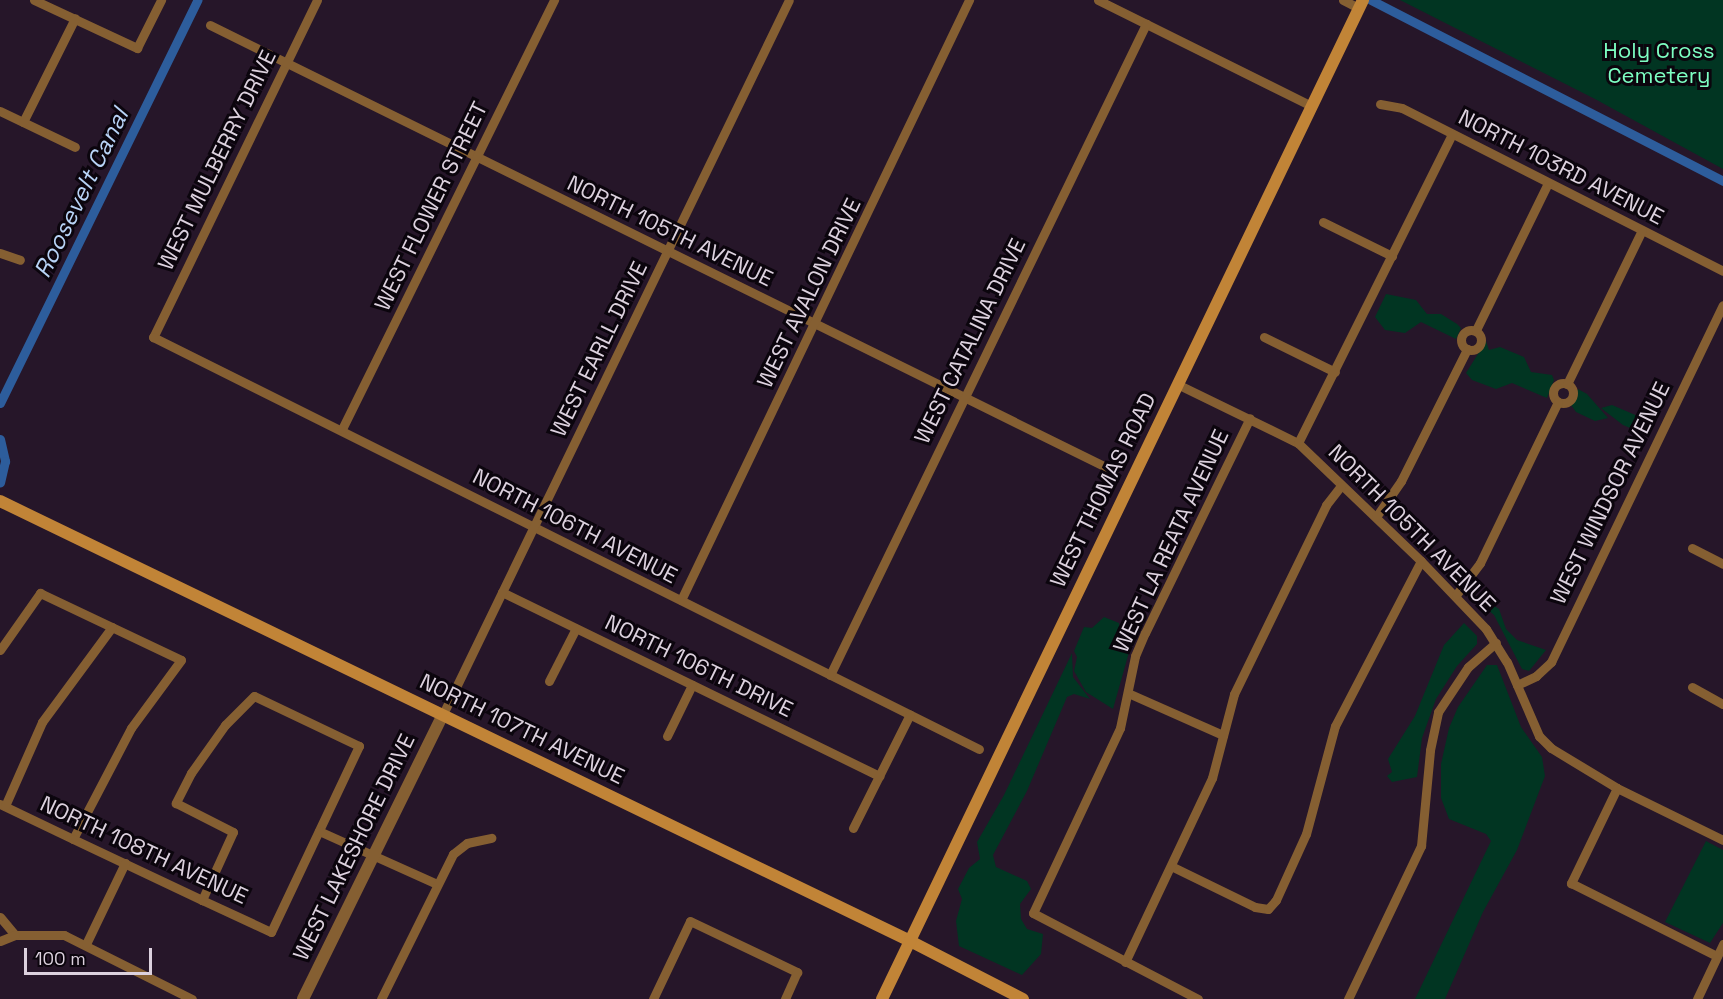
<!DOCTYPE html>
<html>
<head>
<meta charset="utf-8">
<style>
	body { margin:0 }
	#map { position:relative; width:1723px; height:999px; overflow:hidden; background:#261629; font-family:"Space Grotesk",sans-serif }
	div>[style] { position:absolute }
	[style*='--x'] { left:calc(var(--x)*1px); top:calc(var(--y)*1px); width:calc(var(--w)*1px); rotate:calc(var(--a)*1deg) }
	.green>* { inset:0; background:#013522 }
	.canal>* { height:9px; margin:-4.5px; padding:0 4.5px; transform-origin:4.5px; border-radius:4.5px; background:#2d5d9c }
	.minor>* { height:9px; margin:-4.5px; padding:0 4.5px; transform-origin:4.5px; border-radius:4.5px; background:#855f32 }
	.minor>.ring { margin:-4.5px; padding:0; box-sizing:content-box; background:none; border:9px solid #855f32; border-radius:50% }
	.tertiary>* { height:12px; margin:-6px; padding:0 6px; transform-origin:6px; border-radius:6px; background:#855f32 }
	.secondary>* { height:12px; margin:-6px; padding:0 6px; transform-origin:6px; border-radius:6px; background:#c18437 }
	span { translate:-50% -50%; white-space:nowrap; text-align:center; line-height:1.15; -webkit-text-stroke:6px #0b050d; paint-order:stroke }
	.park-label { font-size:22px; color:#7dffc3 }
	.street-label { font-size:22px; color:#dcd1de }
	.water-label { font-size:24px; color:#b8d3f6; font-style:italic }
	.scale { position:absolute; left:24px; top:948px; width:128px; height:27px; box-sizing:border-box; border:3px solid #dcd1de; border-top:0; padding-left:8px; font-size:18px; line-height:21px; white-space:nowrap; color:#dcd1de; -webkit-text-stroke:4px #0b050d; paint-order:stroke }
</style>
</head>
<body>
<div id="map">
	<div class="green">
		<div style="clip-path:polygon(1400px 0,1723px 0,1723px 169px,1595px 99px)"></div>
		<div style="clip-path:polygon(1386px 294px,1416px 300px,1427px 314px,1441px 314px,1457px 324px,1461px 328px,1456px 339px,1421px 322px,1405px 333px,1385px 330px,1375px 317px)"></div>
		<div style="clip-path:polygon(1486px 341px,1489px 350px,1500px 347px,1524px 357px,1531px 372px,1552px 375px,1554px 380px,1547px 398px,1512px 383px,1496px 389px,1472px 380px,1466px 373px)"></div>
		<div style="clip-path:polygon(1578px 389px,1587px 394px,1608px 418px,1595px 421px,1576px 412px,1571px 405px)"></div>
		<div style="clip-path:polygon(1612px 405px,1640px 417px,1644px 425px,1642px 433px,1623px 425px,1601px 408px)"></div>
		<div style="clip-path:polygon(1478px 602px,1488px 602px,1499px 609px,1506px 629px,1517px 640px,1546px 650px,1529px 671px,1522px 669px,1494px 615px)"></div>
		<div style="clip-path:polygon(1104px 617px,1119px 623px,1120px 635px,1133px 638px,1113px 709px,1086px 692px,1074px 671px,1077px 657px,1074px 651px,1084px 627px,1092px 628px)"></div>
		<div style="clip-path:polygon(1464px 623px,1477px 636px,1477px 644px,1457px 666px,1436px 699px,1422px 738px,1417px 777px,1392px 782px,1387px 776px,1392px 772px,1388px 759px,1415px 716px,1444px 645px)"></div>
		<div style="clip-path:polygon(1072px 653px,1073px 677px,1090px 699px,1074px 694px,1067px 697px,1027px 791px,993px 855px,996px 867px,1027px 881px,1031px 889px,1020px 904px,1021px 919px,1027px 929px,1043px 934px,1041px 954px,1022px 975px,959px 946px,956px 921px,962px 899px,958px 889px,969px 868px,980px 859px,977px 842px,1004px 795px)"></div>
		<div style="clip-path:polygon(1487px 665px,1497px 665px,1521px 727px,1542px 757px,1545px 776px,1517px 850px,1483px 912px,1445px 999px,1415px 999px,1491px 841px,1486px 834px,1449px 819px,1441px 798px,1441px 764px,1449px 728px,1458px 707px)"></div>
		<div style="clip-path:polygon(1706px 841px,1723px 850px,1723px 923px,1710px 943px,1665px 922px)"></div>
	</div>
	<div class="canal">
		<div style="--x:1371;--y:0;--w:396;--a:27.2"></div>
		<div style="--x:0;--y:403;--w:449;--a:-63.9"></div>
		<div style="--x:0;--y:439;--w:23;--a:77"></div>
		<div style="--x:5;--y:461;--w:22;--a:103"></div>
	</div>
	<div class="minor">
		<div style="--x:34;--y:0;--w:114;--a:25"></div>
		<div style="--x:137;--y:48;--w:54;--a:-63.4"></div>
		<div style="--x:317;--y:0;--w:375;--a:115.9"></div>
		<div style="--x:153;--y:337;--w:923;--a:26.51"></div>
		<div style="--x:1098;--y:0;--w:239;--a:26.4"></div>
		<div style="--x:1343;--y:0;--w:18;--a:27"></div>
		<div style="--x:210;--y:25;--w:1008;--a:26.26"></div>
		<div style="--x:1380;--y:104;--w:22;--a:10"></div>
		<div style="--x:1402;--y:108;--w:360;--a:26.9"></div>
		<div style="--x:0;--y:111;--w:83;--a:25.6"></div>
		<div style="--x:23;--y:122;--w:116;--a:-63.4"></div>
		<div style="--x:1323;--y:222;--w:77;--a:26.2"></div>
		<div style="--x:0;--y:253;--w:21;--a:19"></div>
		<div class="ring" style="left:1461px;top:330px;width:11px;height:11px"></div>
		<div style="--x:1476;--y:330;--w:164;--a:-63.9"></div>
		<div style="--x:1264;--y:337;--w:79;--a:26.2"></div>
		<div class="ring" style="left:1553px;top:383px;width:11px;height:11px"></div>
		<div style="--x:1177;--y:384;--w:135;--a:26"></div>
		<div style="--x:1298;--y:443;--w:170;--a:43.8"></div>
		<div style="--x:1421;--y:561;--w:94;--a:46.3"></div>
		<div style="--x:1486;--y:629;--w:39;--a:58"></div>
		<div style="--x:1507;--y:662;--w:81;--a:66.6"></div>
		<div style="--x:1539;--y:736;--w:17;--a:45"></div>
		<div style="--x:1551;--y:748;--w:77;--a:31.2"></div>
		<div style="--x:1617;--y:788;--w:118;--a:26.1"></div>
		<div style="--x:1567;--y:384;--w:171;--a:-64"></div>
		<div style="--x:342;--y:429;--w:479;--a:-63.7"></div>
		<div style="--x:1298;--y:443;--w:345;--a:-63.5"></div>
		<div style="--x:1376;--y:517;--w:44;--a:-55.2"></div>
		<div style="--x:1401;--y:481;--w:148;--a:-63.4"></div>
		<div style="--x:1692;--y:548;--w:35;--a:27"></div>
		<div style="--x:502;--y:592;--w:420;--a:26"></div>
		<div style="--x:1456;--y:595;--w:40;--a:-53"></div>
		<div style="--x:1480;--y:563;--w:179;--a:-64.2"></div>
		<div style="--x:681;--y:600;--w:666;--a:-64.36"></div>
		<div style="--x:0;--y:650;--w:70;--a:-54.9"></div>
		<div style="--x:40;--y:593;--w:156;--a:25.4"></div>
		<div style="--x:181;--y:660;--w:84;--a:126.3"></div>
		<div style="--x:131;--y:728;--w:125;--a:117.6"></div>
		<div style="--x:830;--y:675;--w:724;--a:-64.11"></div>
		<div style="--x:549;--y:681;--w:59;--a:-63"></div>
		<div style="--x:1517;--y:685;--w:21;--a:-25"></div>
		<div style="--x:1536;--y:676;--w:21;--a:-43"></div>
		<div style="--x:1551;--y:662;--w:396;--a:-64.3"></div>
		<div style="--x:1692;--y:687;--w:35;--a:29"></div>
		<div style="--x:1128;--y:693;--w:104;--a:23.9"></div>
		<div style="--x:443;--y:714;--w:793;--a:-64.15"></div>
		<div style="--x:667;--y:736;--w:57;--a:-63.9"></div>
		<div style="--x:1617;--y:788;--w:106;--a:115.8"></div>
		<div style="--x:1571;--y:883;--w:163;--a:26.6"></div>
		<div style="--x:0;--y:804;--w:81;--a:25.6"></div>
		<div style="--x:73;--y:839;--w:143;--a:25.3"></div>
		<div style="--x:202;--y:900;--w:76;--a:24.9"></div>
		<div style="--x:271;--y:932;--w:206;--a:-64.7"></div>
		<div style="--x:359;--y:746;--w:116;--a:-154.5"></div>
		<div style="--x:254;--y:696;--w:41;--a:135"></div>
		<div style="--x:225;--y:725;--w:59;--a:125.3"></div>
		<div style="--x:191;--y:773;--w:34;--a:117"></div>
		<div style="--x:176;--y:803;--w:64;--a:27"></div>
		<div style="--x:233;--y:832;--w:75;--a:114.5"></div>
		<div style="--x:5;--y:806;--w:92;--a:-66.2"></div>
		<div style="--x:42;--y:722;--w:118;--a:-53.6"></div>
		<div style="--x:853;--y:828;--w:127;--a:-63.4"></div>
		<div style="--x:319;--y:831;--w:129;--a:24.2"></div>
		<div style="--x:1171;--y:866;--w:93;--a:26"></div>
		<div style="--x:1255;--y:907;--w:13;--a:9"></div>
		<div style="--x:1268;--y:909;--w:12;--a:-48"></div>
		<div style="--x:1276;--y:900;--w:72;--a:-65.6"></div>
		<div style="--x:1306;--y:834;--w:112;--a:-75"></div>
		<div style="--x:1335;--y:726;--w:186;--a:-62.5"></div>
		<div style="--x:0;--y:917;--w:23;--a:50"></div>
		<div style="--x:15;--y:935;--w:49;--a:0"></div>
		<div style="--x:64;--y:935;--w:143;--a:26.6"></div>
		<div style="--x:0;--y:941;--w:16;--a:-22"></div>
		<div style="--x:86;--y:944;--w:90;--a:-64.3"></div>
		<div style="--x:1125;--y:962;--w:204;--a:-64.7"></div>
		<div style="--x:1212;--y:778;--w:87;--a:-75.3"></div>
		<div style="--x:1234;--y:694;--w:210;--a:-64"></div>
		<div style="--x:1326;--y:505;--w:24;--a:-52"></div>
		<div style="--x:381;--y:999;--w:162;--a:-63.6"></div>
		<div style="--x:453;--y:854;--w:18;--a:-38"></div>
		<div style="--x:467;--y:843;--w:25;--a:-12"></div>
		<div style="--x:653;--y:999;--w:86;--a:-64.6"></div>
		<div style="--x:690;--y:921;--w:119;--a:25.5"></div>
		<div style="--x:797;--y:972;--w:30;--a:114"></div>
		<div style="--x:1198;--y:999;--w:186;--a:-152.5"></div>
		<div style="--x:1033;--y:913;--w:204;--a:-64.8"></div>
		<div style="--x:1120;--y:728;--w:74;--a:-78.2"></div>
		<div style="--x:1135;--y:656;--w:25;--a:-67"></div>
		<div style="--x:1145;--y:633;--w:239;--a:-64"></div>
		<div style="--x:1348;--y:999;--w:170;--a:-64.5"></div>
		<div style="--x:1421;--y:846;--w:96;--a:-84.6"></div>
		<div style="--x:1430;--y:750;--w:39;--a:-78"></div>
		<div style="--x:1438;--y:712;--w:54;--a:-56.3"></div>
		<div style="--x:1468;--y:667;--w:37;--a:-41"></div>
		<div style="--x:1697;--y:999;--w:61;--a:-64.7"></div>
	</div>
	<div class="tertiary">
		<div style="--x:303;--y:999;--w:318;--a:-63.8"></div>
	</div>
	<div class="secondary">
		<div style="--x:0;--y:501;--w:1011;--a:25.8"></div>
		<div style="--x:910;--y:941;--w:127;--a:27.2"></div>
		<div style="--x:882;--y:999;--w:1109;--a:-64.29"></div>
	</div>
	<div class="park-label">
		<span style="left:1659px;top:63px">Holy Cross<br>Cemetery</span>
	</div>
	<div class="street-label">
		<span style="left:217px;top:160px;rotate:-64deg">WEST MULBERRY DRIVE</span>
		<span style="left:1561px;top:167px;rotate:27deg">NORTH 103RD AVENUE</span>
		<span style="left:431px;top:206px;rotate:-64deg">WEST FLOWER STREET</span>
		<span style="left:670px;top:231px;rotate:26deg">NORTH 105TH AVENUE</span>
		<span style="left:809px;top:293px;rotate:-64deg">WEST AVALON DRIVE</span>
		<span style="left:970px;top:341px;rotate:-64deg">WEST CATALINA DRIVE</span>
		<span style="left:599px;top:349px;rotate:-64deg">WEST EARLL DRIVE</span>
		<span style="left:1103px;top:490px;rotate:-64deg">WEST THOMAS ROAD</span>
		<span style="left:1610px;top:493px;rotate:-64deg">WEST WINDSOR AVENUE</span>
		<span style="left:575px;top:526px;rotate:27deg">NORTH 106TH AVENUE</span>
		<span style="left:1412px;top:528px;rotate:45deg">NORTH 105TH AVENUE</span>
		<span style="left:1171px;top:541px;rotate:-65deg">WEST LA REATA AVENUE</span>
		<span style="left:699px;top:666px;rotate:26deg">NORTH 106TH DRIVE</span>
		<span style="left:522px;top:729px;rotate:26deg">NORTH 107TH AVENUE</span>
		<span style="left:354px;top:847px;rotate:-64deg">WEST LAKESHORE DRIVE</span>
		<span style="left:144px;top:850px;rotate:25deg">NORTH 108TH AVENUE</span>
	</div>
	<div class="water-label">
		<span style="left:81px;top:193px;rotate:-64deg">Roosevelt Canal</span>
	</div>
	<div class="scale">100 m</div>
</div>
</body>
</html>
